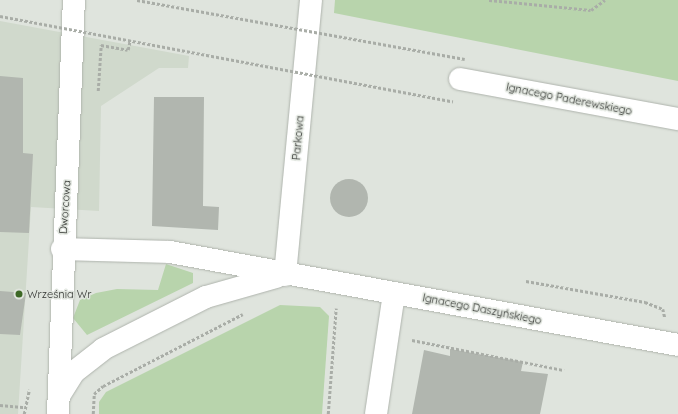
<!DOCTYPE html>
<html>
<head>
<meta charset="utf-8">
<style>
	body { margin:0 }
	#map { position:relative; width:678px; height:414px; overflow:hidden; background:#dfe4dd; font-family:Quicksand,sans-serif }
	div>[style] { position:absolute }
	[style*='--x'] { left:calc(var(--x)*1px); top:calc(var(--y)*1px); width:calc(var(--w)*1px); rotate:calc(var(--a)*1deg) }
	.built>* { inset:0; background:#d0d9cc }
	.green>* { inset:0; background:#b8d4ac }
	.building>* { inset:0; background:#b1b6af }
	.round { border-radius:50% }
	.path>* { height:2.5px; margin-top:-1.25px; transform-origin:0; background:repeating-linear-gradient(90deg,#a9ada7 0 3px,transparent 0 5px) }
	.roads { filter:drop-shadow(0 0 1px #aeb3ac) drop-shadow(0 0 1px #aeb3ac) }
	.minor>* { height:22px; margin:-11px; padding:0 11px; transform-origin:11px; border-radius:11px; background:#fff }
	.path-bridge>* { height:2.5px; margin-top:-1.25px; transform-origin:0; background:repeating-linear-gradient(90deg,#a9ada7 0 3px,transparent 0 5px) }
	.dots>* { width:11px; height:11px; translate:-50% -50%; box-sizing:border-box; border:2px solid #dfe4dd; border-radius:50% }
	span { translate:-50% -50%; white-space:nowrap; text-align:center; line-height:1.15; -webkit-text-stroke:3px #dfe4dd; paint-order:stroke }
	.street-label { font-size:11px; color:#333532 }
	.poi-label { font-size:11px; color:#333532 }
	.left { translate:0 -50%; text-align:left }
</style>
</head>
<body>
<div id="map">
	<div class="built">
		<div style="clip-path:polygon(0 21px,189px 56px,188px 68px,159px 68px,101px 106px,99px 211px,31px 207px,18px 414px,0 414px)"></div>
	</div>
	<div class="green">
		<div style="clip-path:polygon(335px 0,678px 0,678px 81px,334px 13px)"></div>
		<div style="clip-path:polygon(166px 264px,193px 273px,193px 283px,87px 335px,73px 318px,80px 300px,96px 293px,117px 289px,158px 290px)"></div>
		<div style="clip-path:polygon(280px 305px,320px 307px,329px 316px,322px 414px,99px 414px,99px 402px,106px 392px)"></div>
	</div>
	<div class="building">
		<div style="clip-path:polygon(0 76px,23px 78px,23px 153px,33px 154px,29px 233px,0 232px)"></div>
		<div style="clip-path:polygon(154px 97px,204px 97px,203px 206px,219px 207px,218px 230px,152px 226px)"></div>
		<div class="round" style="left:330px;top:179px;width:38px;height:38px"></div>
		<div style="clip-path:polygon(0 291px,26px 293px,20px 335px,0 334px)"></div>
		<div style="clip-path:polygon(450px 349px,523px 362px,521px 371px,548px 374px,540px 414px,412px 414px,424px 350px,450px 356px)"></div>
	</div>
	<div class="path">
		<div style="--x:489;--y:0;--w:102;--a:5.6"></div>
		<div style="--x:591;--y:10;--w:17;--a:-36"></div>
		<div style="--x:98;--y:91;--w:46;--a:-86.3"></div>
		<div style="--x:101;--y:45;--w:27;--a:10"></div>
		<div style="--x:128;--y:50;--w:10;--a:-79"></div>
		<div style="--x:526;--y:281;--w:121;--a:10"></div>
		<div style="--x:645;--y:302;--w:19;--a:21"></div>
		<div style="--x:663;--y:309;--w:9;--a:77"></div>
		<div style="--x:412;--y:340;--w:155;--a:11.2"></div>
		<div style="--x:0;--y:405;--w:25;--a:5"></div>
		<div style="--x:24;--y:414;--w:25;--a:-78"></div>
		<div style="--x:93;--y:414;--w:20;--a:-87"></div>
		<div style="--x:94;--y:394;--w:12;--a:-42"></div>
		<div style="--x:103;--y:386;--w:157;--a:-27.2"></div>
		<div style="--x:328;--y:414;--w:106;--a:-85.7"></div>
	</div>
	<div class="roads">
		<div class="minor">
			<div style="--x:460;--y:79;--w:222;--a:10.4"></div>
			<div style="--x:62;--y:249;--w:108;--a:1.6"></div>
			<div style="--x:170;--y:252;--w:516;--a:10.37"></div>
			<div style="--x:285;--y:275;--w:276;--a:-84.6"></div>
			<div style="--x:59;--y:396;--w:28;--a:-58"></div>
			<div style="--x:74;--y:372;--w:37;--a:-38"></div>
			<div style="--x:103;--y:349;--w:115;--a:-26.8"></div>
			<div style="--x:206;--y:297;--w:73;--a:-15.9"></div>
			<div style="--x:58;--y:414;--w:414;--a:-87.8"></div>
			<div style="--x:376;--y:414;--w:122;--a:-81.5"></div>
		</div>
	</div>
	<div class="path-bridge">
		<div style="--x:137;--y:0;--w:333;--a:10.2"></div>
		<div style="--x:0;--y:16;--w:461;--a:10.7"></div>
	</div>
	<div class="dots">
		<div style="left:19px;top:294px;background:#3d6826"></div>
	</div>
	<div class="street-label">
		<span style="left:569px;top:99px;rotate:11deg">Ignacego Paderewskiego</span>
		<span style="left:298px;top:138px;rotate:-85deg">Parkowa</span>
		<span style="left:65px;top:207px;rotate:-86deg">Dworcowa</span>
		<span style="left:482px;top:309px;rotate:11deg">Ignacego Daszyńskiego</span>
	</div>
	<div class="poi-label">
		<span class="left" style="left:27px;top:294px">Września Wr</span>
	</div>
</div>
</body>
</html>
